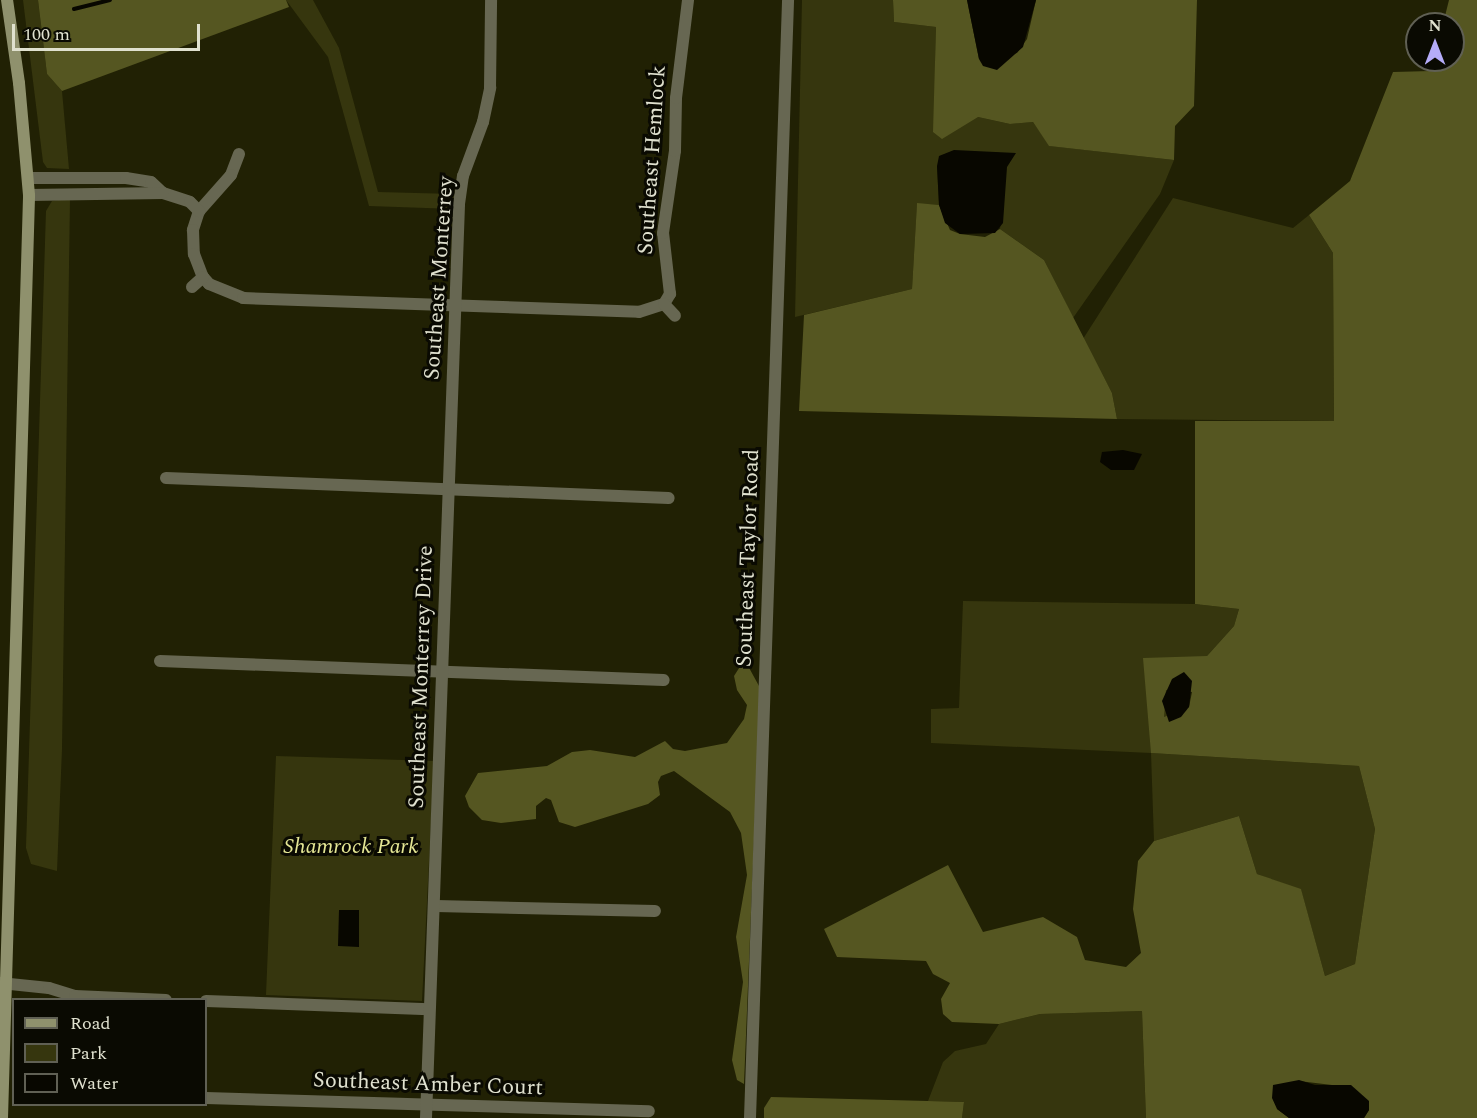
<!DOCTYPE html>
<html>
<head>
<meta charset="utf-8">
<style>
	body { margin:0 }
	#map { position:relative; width:1477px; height:1118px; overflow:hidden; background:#212104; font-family:Spectral,serif }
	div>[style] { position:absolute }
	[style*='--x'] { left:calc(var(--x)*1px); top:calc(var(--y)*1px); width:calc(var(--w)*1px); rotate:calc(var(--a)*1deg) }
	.green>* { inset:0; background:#36360e }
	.forest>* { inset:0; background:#555621 }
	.water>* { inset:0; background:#080700 }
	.stream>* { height:4px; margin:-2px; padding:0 2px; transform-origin:2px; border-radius:2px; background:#080700 }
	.minor>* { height:12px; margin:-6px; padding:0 6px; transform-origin:6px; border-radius:6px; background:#676752 }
	.secondary>* { height:12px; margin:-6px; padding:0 6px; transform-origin:6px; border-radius:6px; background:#8f916d }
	span { translate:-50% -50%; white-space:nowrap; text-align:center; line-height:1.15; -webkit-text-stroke:6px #0a0a02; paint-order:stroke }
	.street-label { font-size:22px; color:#e0e1cf }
	.park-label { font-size:22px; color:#e5e795; font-style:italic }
	.legend { position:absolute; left:12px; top:998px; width:195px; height:108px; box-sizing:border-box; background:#0a0a02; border:2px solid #606054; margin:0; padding:8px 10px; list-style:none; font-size:18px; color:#e0e1cf }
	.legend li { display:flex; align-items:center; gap:12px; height:30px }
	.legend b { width:30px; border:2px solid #606054 }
	.north { position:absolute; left:1405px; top:12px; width:60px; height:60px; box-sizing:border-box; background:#0a0a02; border:2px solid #606054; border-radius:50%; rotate:0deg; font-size:16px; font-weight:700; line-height:24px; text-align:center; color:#e0e1cf }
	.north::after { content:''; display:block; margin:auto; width:21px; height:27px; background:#b5acf8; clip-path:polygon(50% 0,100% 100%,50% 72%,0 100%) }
	.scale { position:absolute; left:12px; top:24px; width:188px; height:27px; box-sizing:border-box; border:3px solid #e0e1cf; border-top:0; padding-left:8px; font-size:18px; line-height:21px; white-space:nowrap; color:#e0e1cf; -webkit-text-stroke:4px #0a0a02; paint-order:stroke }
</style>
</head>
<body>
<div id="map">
	<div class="green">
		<div style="clip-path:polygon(23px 0,38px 0,47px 74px,62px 91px,69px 169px,47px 168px,43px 162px)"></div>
		<div style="clip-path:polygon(286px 0,313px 0,339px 48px,378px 192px,454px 194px,455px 209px,369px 206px,328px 57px)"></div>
		<div style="clip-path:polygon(802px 0,893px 0,894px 22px,936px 27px,935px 75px,978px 117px,1010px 124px,1033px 122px,1050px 146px,1174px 160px,1160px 194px,1073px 318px,1044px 260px,1000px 229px,1007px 154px,994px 152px,937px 166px,939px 205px,917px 204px,912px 289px,795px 317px)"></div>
		<div style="clip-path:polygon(70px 198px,62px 749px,57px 871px,31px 864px,26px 848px,46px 211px,52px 201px)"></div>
		<div style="clip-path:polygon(1173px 198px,1293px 228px,1309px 215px,1333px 253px,1334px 421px,1117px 419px,1112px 393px,1083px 339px)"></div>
		<div style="clip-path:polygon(963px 601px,1195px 604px,1239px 609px,1234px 626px,1207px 656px,1151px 753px,1359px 766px,1375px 829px,1355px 964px,1325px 976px,1301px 890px,1257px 874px,1239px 816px,1154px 841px,1151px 753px,931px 743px,931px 709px,959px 708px)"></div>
		<div style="clip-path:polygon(276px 756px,434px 761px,422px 1001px,266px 995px)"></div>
		<div style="clip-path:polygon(1142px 1011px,1146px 1118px,962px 1118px,964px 1102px,928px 1101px,943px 1062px,955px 1051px,986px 1044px,999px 1024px,1040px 1014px)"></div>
	</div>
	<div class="forest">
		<div style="clip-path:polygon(38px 0,286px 0,289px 7px,62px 91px,47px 74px)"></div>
		<div style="clip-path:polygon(893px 0,967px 0,979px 59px,1017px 53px,1027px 39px,1036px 0,1197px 0,1194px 106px,1175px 126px,1174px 160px,1049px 146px,1033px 122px,1010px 124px,978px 117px,942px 139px,933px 132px,936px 27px,894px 22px)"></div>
		<div style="clip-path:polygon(evenodd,1449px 0,1477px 0,1477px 1118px,1364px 1118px,1369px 1110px,1332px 1085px,1299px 1081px,1277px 1109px,1289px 1118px,1146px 1118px,1142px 1011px,1040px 1014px,999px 1024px,952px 1022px,943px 1014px,941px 999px,950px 983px,933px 974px,926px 961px,837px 957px,824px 929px,948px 865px,983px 932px,1043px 917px,1077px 937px,1085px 960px,1126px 967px,1141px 953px,1133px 909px,1138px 861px,1154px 841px,1239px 816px,1257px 874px,1301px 889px,1325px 976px,1355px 964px,1375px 829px,1359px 766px,1151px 753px,1143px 658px,1207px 656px,1234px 626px,1239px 609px,1195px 604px,1195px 421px,1334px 421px,1333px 253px,1309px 215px,1350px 181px,1393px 72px,1431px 71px,1434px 60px,1453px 60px,1453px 24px,1443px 24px,1449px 0,1166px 690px,1192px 692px,1189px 707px,1164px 717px,1166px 690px)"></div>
		<div style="clip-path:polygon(917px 203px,939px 205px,950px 230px,960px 234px,985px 237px,1000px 229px,1044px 260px,1112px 393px,1117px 419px,799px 411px,804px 315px,912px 289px)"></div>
		<div style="clip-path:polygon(747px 664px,759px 686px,759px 717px,744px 1084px,737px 1080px,732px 1060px,743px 982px,736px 937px,747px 875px,741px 833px,730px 812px,674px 771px,661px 776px,658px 782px,660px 795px,648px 804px,575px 827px,559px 822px,551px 800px,546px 798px,536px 806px,536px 819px,501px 823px,482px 820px,469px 807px,465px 796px,478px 773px,547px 766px,572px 752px,590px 750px,635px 757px,665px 741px,673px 749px,685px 751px,727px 743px,744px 719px,747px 705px,737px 690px,734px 676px,741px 665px)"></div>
		<div style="clip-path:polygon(771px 1097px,928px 1101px,964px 1102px,962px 1118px,764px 1118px,764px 1108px)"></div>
	</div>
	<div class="water">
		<div style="clip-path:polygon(967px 0,1036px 0,1023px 47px,997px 70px,983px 66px,979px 59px)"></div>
		<div style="clip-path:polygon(954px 150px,1016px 153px,1007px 167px,1003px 223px,995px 233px,960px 234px,945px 223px,939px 205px,937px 166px,939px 156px)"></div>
		<div style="clip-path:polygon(1123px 450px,1142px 454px,1134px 470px,1111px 470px,1100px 462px,1102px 452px)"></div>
		<div style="clip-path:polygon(1184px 672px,1192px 681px,1189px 707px,1181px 717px,1169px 722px,1162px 701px,1172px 679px)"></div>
		<div style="clip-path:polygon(339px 910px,359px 910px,359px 947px,338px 946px)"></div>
		<div style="clip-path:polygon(1299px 1080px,1315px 1085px,1351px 1085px,1369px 1101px,1369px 1110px,1364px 1118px,1289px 1118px,1277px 1109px,1272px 1098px,1273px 1085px)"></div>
	</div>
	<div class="stream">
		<div style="--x:74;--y:9;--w:37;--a:-14"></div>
	</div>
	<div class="minor">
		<div style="--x:239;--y:154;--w:22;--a:111"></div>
		<div style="--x:231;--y:175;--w:48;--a:131.6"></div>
		<div style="--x:199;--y:211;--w:20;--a:108"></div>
		<div style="--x:193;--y:230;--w:24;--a:88"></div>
		<div style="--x:194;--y:254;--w:25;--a:69"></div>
		<div style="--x:203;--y:277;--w:9;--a:49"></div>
		<div style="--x:209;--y:284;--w:37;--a:22"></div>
		<div style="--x:243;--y:298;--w:396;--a:2"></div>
		<div style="--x:639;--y:312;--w:26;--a:-18"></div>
		<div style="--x:28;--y:178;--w:98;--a:0"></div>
		<div style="--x:126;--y:178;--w:25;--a:9"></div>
		<div style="--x:151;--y:182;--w:16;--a:43"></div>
		<div style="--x:163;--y:193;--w:28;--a:18"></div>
		<div style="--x:190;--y:202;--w:13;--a:45"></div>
		<div style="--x:29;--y:195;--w:134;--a:-0.9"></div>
		<div style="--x:192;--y:287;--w:15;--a:-42"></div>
		<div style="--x:664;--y:304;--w:12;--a:-59"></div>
		<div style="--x:670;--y:294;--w:61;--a:-96.5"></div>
		<div style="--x:663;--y:233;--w:83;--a:-81.7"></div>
		<div style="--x:675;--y:151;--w:53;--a:-88.9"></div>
		<div style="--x:676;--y:98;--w:99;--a:-83"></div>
		<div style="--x:664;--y:304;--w:16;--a:47"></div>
		<div style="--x:166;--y:478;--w:503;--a:2.28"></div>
		<div style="--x:160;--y:661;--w:504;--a:2.16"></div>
		<div style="--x:436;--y:906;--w:219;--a:1.3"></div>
		<div style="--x:0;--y:983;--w:49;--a:5.8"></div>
		<div style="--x:49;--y:988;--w:27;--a:17"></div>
		<div style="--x:75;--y:996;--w:91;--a:2.5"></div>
		<div style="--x:206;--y:1001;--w:223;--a:2.1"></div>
		<div style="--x:206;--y:1098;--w:443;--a:1.7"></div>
		<div style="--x:426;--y:1118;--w:915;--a:-87.93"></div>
		<div style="--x:459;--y:204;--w:28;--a:-82"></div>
		<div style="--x:463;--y:176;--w:58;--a:-69.7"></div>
		<div style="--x:483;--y:122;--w:35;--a:-78"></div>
		<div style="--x:490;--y:88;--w:88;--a:-89.3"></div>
		<div style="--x:750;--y:1118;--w:1119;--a:-88.05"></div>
	</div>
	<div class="secondary">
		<div style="--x:2;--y:1118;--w:923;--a:-88.32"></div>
		<div style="--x:29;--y:195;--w:112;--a:-95.1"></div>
		<div style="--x:19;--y:83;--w:84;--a:-98.2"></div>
	</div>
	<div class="street-label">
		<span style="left:652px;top:160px;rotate:-86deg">Southeast Hemlock</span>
		<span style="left:439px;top:278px;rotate:-86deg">Southeast Monterrey</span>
		<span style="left:748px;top:558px;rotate:-88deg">Southeast Taylor Road</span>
		<span style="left:421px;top:677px;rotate:-88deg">Southeast Monterrey Drive</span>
		<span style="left:428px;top:1084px;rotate:2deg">Southeast Amber Court</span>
	</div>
	<div class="park-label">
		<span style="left:351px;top:847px">Shamrock Park</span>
	</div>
	<ul class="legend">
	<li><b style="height:8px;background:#8f916d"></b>Road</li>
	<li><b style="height:16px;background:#36360e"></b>Park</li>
	<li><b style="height:16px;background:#080700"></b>Water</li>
	</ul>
	<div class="north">N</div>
	<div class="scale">100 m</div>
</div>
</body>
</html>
